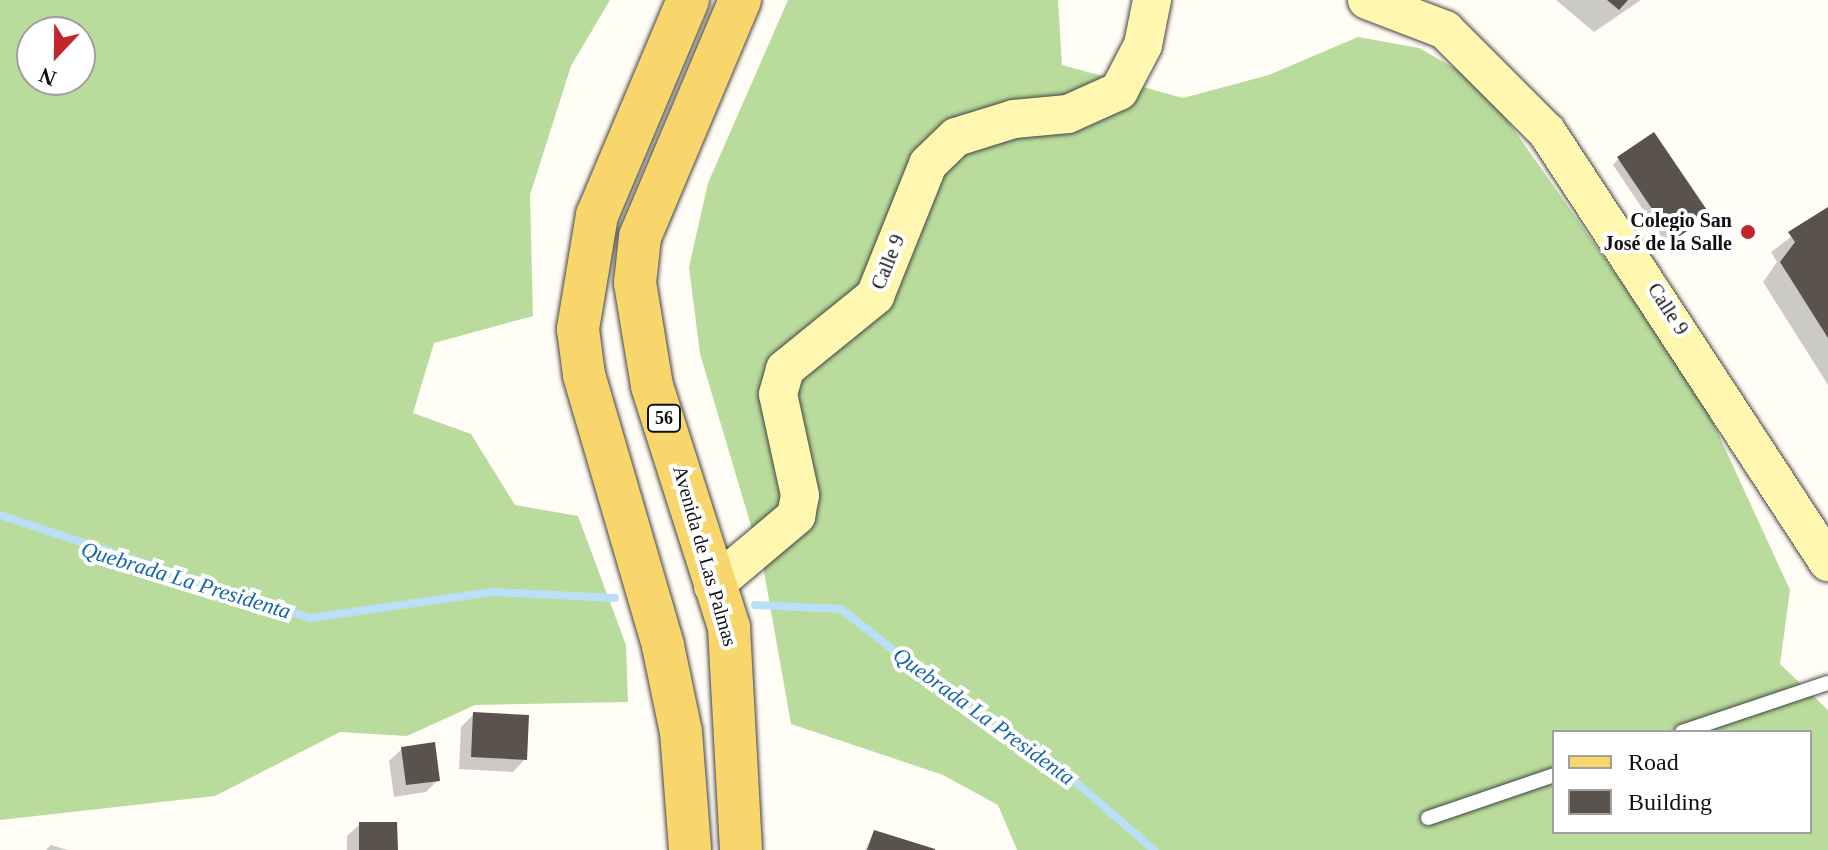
<!DOCTYPE html>
<html>
<head>
<meta charset="utf-8">
<style>
	body { margin:0 }
	#map { position:relative; width:1828px; height:850px; overflow:hidden; background:#fffdf5; font-family:Georgia,serif }
	div>[style] { position:absolute }
	[style*='--x'] { left:calc(var(--x)*1px); top:calc(var(--y)*1px); width:calc(var(--w)*1px); rotate:calc(var(--a)*1deg) }
	.forest>* { inset:0; background:#b9dc9c }
	.shadow>* { inset:0; background:#0003 }
	.stream>* { height:8px; margin:-4px; padding:0 4px; transform-origin:4px; border-radius:4px; background:#b9e0f7 }
	.building>* { inset:0; background:#5a524d }
	.roads { filter:drop-shadow(0 0 2px #444) drop-shadow(0 0 2px #444) }
	.lane>* { height:14px; margin:-7px; padding:0 7px; transform-origin:7px; border-radius:7px; background:#fff }
	.secondary>* { height:38px; margin:-19px; padding:0 19px; transform-origin:19px; border-radius:19px; background:#fff6b0 }
	.primary>* { height:42px; margin:-21px; padding:0 21px; transform-origin:21px; border-radius:21px; background:#f9d66b }
	.dots>* { width:22px; height:22px; translate:-50% -50%; box-sizing:border-box; border:4px solid #fff; border-radius:50% }
	span { translate:-50% -50%; white-space:nowrap; text-align:center; line-height:1.15; -webkit-text-stroke:8px #fff; paint-order:stroke }
	.shield-label span { padding:2px 6px; background:#fff; border:2px solid; border-radius:6px; -webkit-text-stroke-width:0 }
	.shield-label { font-size:18px; color:#111; font-weight:700 }
	.poi-label { font-size:20px; color:#111; font-weight:700 }
	.right { translate:-100% -50%; text-align:right }
	.street-label { font-size:20px; color:#111 }
	.water-label { font-size:22px; color:#1768a6; font-style:italic }
	.legend { position:absolute; left:1552px; top:730px; width:260px; height:104px; box-sizing:border-box; background:#fff; border:2px solid #a0a0a0; margin:0; padding:10px 14px; list-style:none; font-size:24px; color:#111 }
	.legend li { display:flex; align-items:center; gap:16px; height:40px }
	.legend b { width:40px; border:2px solid #a0a0a0 }
	.north { position:absolute; left:16px; top:16px; width:80px; height:80px; box-sizing:border-box; background:#fff; border:2px solid #a0a0a0; border-radius:50%; rotate:202deg; font-size:22px; font-weight:700; line-height:32px; text-align:center; color:#111 }
	.north::after { content:''; display:block; margin:auto; width:28px; height:36px; background:#c4262e; clip-path:polygon(50% 0,100% 100%,50% 72%,0 100%) }
</style>
</head>
<body>
<div id="map">
	<div class="forest">
		<div style="clip-path:polygon(evenodd,0 0,610px 0,571px 66px,530px 195px,533px 316px,434px 343px,413px 413px,471px 434px,515px 505px,578px 516px,626px 645px,628px 702px,475px 705px,407px 736px,340px 732px,215px 796px,0 820px,0 0,32px 32px,80px 32px,80px 80px,32px 80px,32px 32px)"></div>
		<div style="clip-path:polygon(evenodd,788px 0,1058px 0,1062px 65px,1183px 98px,1269px 75px,1358px 37px,1419px 48px,1481px 83px,1700px 394px,1790px 590px,1780px 664px,1828px 710px,1828px 850px,1017px 850px,998px 805px,943px 775px,791px 724px,763px 566px,700px 354px,689px 267px,708px 183px,788px 0,1554px 732px,1810px 732px,1810px 832px,1554px 832px,1554px 732px)"></div>
	</div>
	<div class="shadow">
		<div style="clip-path:polygon(1556px 0,1641px 0,1594px 32px)"></div>
		<div style="clip-path:polygon(1618px 159px,1702px 221px,1667px 245px,1613px 165px)"></div>
		<div style="clip-path:polygon(1828px 209px,1828px 385px,1763px 282px,1777px 262px,1771px 252px)"></div>
		<div style="clip-path:polygon(474px 714px,525px 759px,513px 772px,459px 769px,461px 727px)"></div>
		<div style="clip-path:polygon(402px 749px,438px 780px,426px 792px,394px 797px,389px 761px)"></div>
		<div style="clip-path:polygon(360px 824px,396px 850px,347px 850px,347px 836px)"></div>
		<div style="clip-path:polygon(874px 832px,930px 850px,865px 850px)"></div>
		<div style="clip-path:polygon(51px 845px,68px 850px,46px 850px)"></div>
	</div>
	<div class="stream">
		<div style="--x:0;--y:515;--w:327;--a:18.4"></div>
		<div style="--x:310;--y:618;--w:184;--a:-8.1"></div>
		<div style="--x:492;--y:592;--w:123;--a:2.8"></div>
		<div style="--x:755;--y:605;--w:86;--a:2.7"></div>
		<div style="--x:841;--y:609;--w:174;--a:38"></div>
		<div style="--x:978;--y:716;--w:101;--a:32.9"></div>
		<div style="--x:1063;--y:771;--w:121;--a:41"></div>
	</div>
	<div class="building">
		<div style="clip-path:polygon(1607px 0,1628px 0,1619px 10px)"></div>
		<div style="clip-path:polygon(1654px 132px,1711px 216px,1673px 240px,1617px 157px)"></div>
		<div style="clip-path:polygon(1828px 207px,1828px 338px,1780px 262px,1795px 242px,1788px 232px)"></div>
		<div style="clip-path:polygon(473px 712px,529px 715px,527px 760px,471px 757px)"></div>
		<div style="clip-path:polygon(435px 742px,440px 781px,406px 785px,401px 747px)"></div>
		<div style="clip-path:polygon(359px 822px,397px 822px,398px 850px,359px 850px)"></div>
		<div style="clip-path:polygon(874px 830px,935px 849px,935px 850px,867px 850px)"></div>
	</div>
	<div class="roads">
		<div class="lane">
			<div style="--x:1682;--y:732;--w:154;--a:-18.6"></div>
			<div style="--x:1428;--y:818;--w:133;--a:-18.8"></div>
		</div>
		<div class="secondary">
			<div style="--x:1367;--y:0;--w:84;--a:21"></div>
			<div style="--x:1445;--y:30;--w:144;--a:45"></div>
			<div style="--x:1547;--y:132;--w:514;--a:56.84"></div>
			<div style="--x:713;--y:586;--w:109;--a:-40.1"></div>
			<div style="--x:796;--y:516;--w:21;--a:-79"></div>
			<div style="--x:800;--y:495;--w:103;--a:-102.3"></div>
			<div style="--x:778;--y:394;--w:26;--a:-74"></div>
			<div style="--x:785;--y:369;--w:116;--a:-39"></div>
			<div style="--x:875;--y:296;--w:142;--a:-68.1"></div>
			<div style="--x:928;--y:164;--w:39;--a:-44"></div>
			<div style="--x:956;--y:137;--w:61;--a:-17.2"></div>
			<div style="--x:1014;--y:119;--w:54;--a:-5.3"></div>
			<div style="--x:1068;--y:114;--w:56;--a:-24.3"></div>
			<div style="--x:1119;--y:91;--w:52;--a:-62.4"></div>
			<div style="--x:1143;--y:45;--w:46;--a:-78.7"></div>
		</div>
		<div class="primary">
			<div style="--x:688;--y:0;--w:233;--a:112.9"></div>
			<div style="--x:597;--y:215;--w:116;--a:99.5"></div>
			<div style="--x:578;--y:329;--w:46;--a:82.6"></div>
			<div style="--x:584;--y:375;--w:282;--a:73.7"></div>
			<div style="--x:663;--y:646;--w:88;--a:78.2"></div>
			<div style="--x:681;--y:732;--w:118;--a:85.6"></div>
			<div style="--x:740;--y:0;--w:257;--a:112.9"></div>
			<div style="--x:640;--y:237;--w:46;--a:96.2"></div>
			<div style="--x:635;--y:283;--w:104;--a:80.6"></div>
			<div style="--x:652;--y:386;--w:254;--a:72.3"></div>
			<div style="--x:729;--y:628;--w:222;--a:86.9"></div>
		</div>
	</div>
	<div class="dots">
		<div style="left:1748px;top:232px;background:#c4262e"></div>
	</div>
	<div class="shield-label">
		<span style="left:664px;top:418px">56</span>
	</div>
	<div class="poi-label">
		<span class="right" style="left:1732px;top:232px">Colegio San<br>José de la Salle</span>
	</div>
	<div class="street-label">
		<span style="left:888px;top:262px;rotate:-68deg">Calle 9</span>
		<span style="left:1668px;top:309px;rotate:57deg">Calle 9</span>
		<span style="left:705px;top:556px;rotate:74deg">Avenida de Las Palmas</span>
	</div>
	<div class="water-label">
		<span style="left:186px;top:580px;rotate:17deg">Quebrada La Presidenta</span>
		<span style="left:984px;top:716px;rotate:36deg">Quebrada La Presidenta</span>
	</div>
	<ul class="legend">
	<li><b style="height:10px;background:#f9d66b"></b>Road</li>
	<li><b style="height:22px;background:#5a524d"></b>Building</li>
	</ul>
	<div class="north">N</div>
</div>
</body>
</html>
